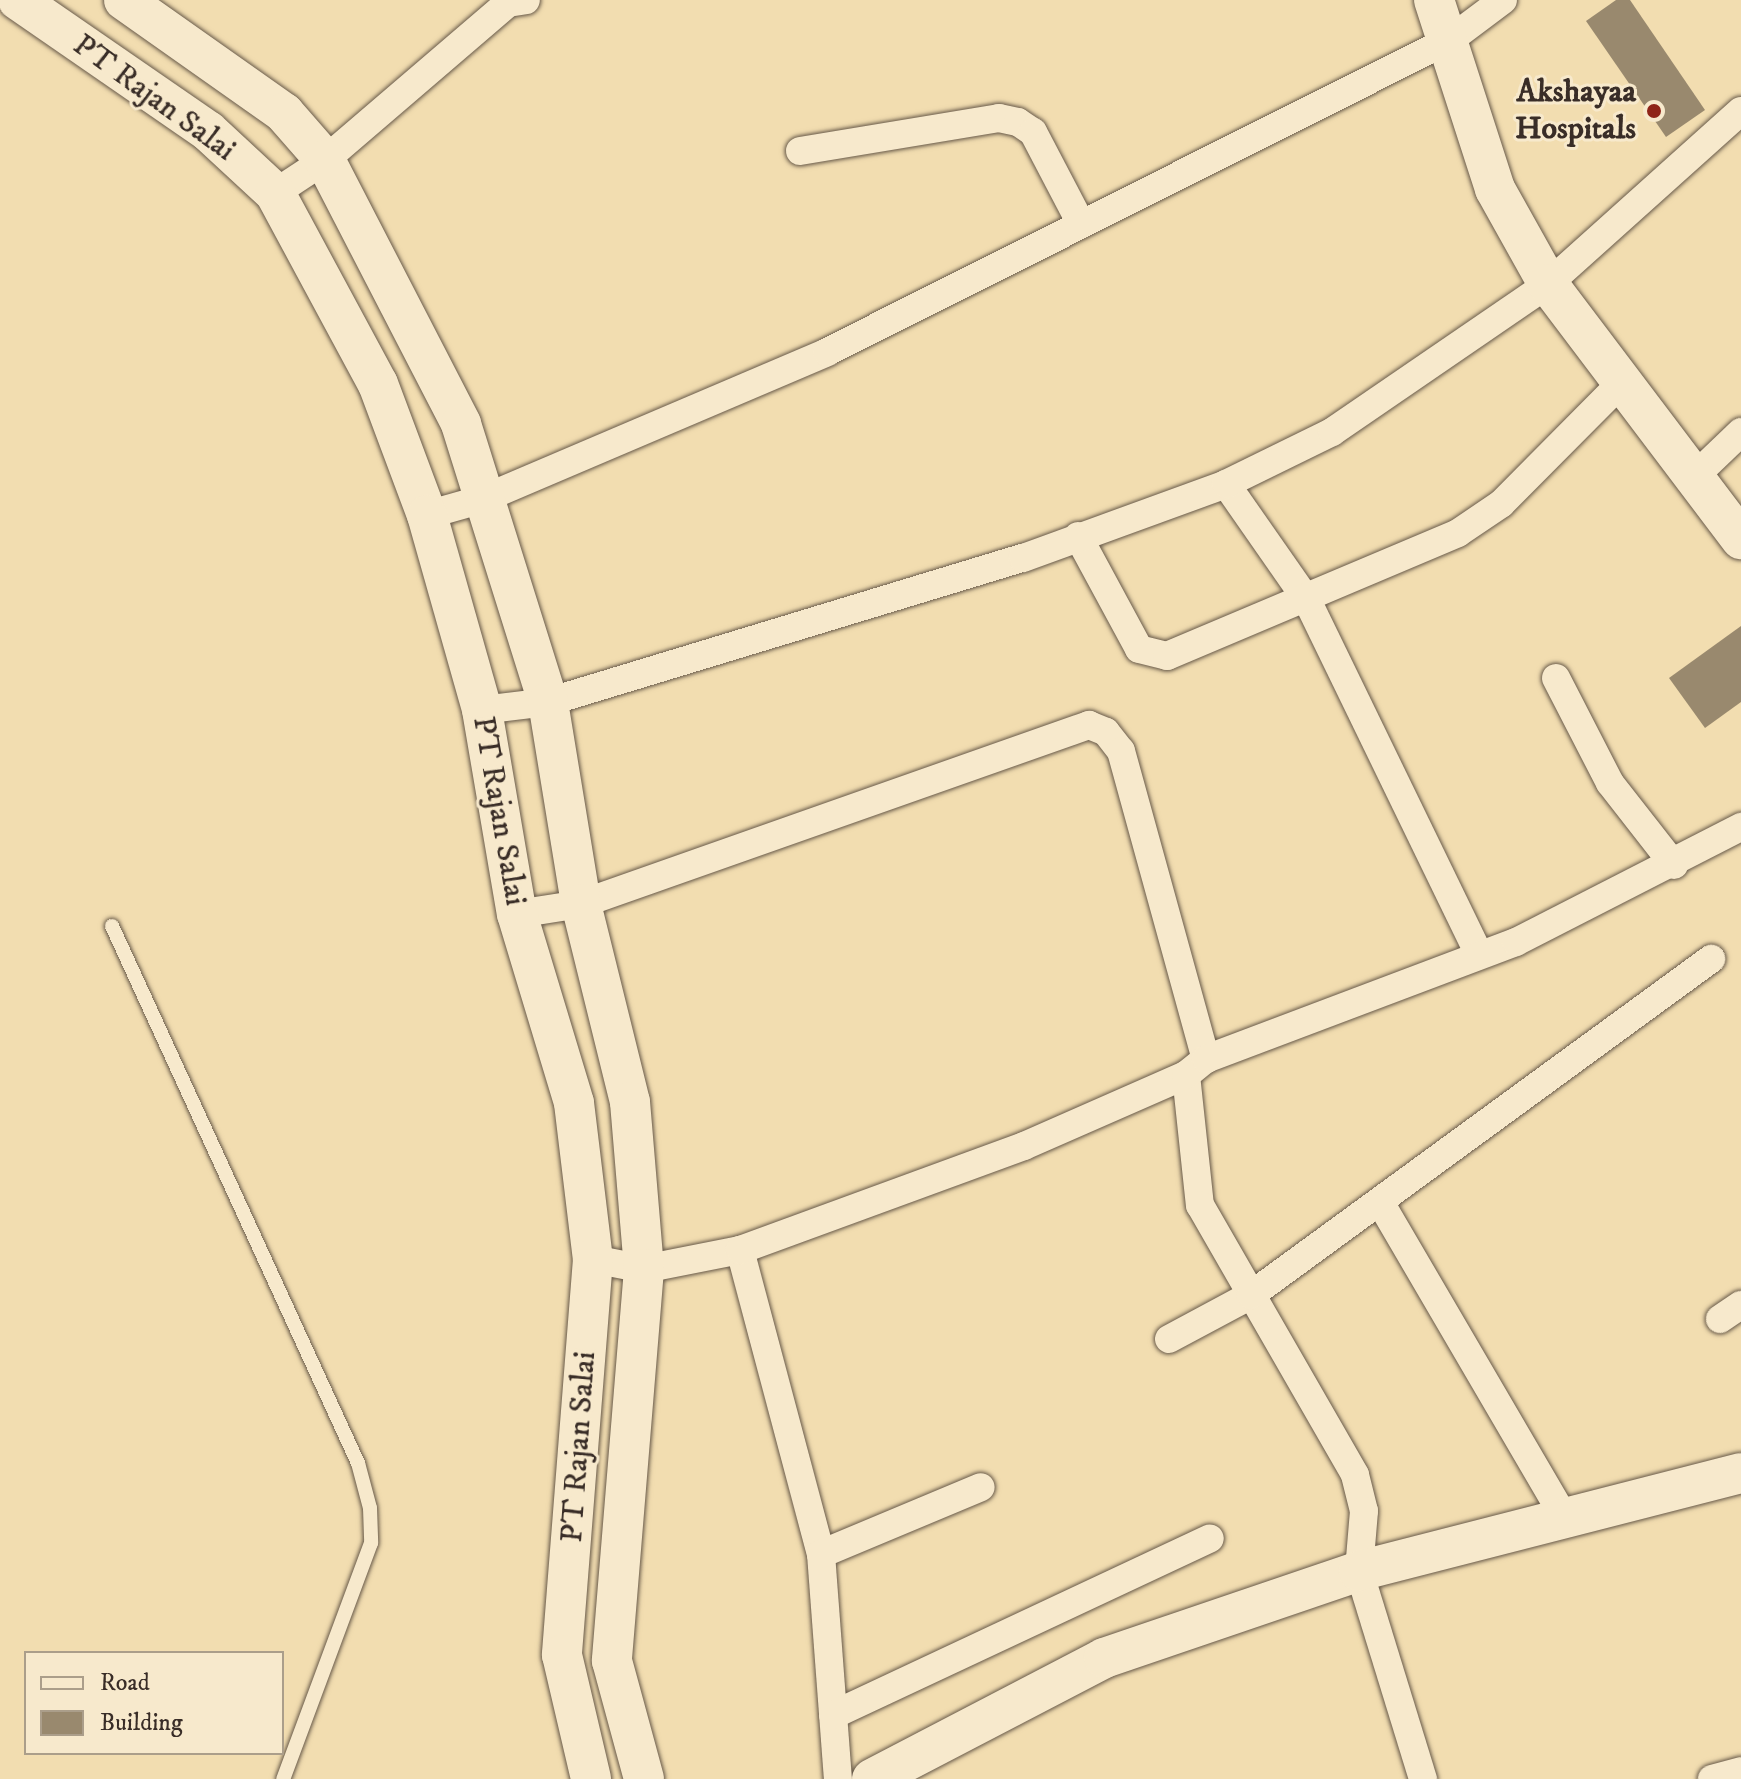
<!DOCTYPE html>
<html>
<head>
<meta charset="utf-8">
<style>
	body { margin:0 }
	#map { position:relative; width:1741px; height:1779px; overflow:hidden; background:#f2ddb0; font-family:"IM FELL DW Pica",serif }
	div>[style] { position:absolute }
	[style*='--x'] { left:calc(var(--x)*1px); top:calc(var(--y)*1px); width:calc(var(--w)*1px); rotate:calc(var(--a)*1deg) }
	.building>* { inset:0; background:#99896e }
	.roads { filter:drop-shadow(0 0 2px #675949) drop-shadow(0 0 2px #675949) }
	.lane>* { height:14px; margin:-7px; padding:0 7px; transform-origin:7px; border-radius:7px; background:#f7e9cc }
	.street>* { height:28px; margin:-14px; padding:0 14px; transform-origin:14px; border-radius:14px; background:#f7e9cc }
	.secondary>* { height:40px; margin:-20px; padding:0 20px; transform-origin:20px; border-radius:20px; background:#f7e9cc }
	.dots>* { width:22px; height:22px; translate:-50% -50%; box-sizing:border-box; border:4px solid #f7e9cc; border-radius:50% }
	span { translate:-50% -50%; white-space:nowrap; text-align:center; line-height:1.15; -webkit-text-stroke:6px #f7e9cc; paint-order:stroke }
	.poi-label { font-size:32px; color:#392d27; font-weight:700 }
	.right { translate:-100% -50%; text-align:right }
	.street-label { font-size:32px; color:#392d27 }
	.legend { position:absolute; left:24px; top:1651px; width:260px; height:104px; box-sizing:border-box; background:#f7e9cc; border:2px solid #ab9e8a; margin:0; padding:10px 14px; list-style:none; font-size:24px; color:#392d27 }
	.legend li { display:flex; align-items:center; gap:16px; height:40px }
	.legend b { width:40px; border:2px solid #ab9e8a }
</style>
</head>
<body>
<div id="map">
	<div class="building">
		<div style="clip-path:polygon(1616px 0,1630px 0,1705px 110px,1666px 137px,1586px 21px)"></div>
		<div style="clip-path:polygon(1741px 626px,1741px 702px,1705px 728px,1669px 678px)"></div>
	</div>
	<div class="roads">
		<div class="lane">
			<div style="--x:112;--y:926;--w:591;--a:65.39"></div>
			<div style="--x:358;--y:1463;--w:47;--a:75.1"></div>
			<div style="--x:370;--y:1508;--w:35;--a:88"></div>
			<div style="--x:371;--y:1543;--w:252;--a:110.4"></div>
		</div>
		<div class="street">
			<div style="--x:800;--y:151;--w:202;--a:-9.4"></div>
			<div style="--x:999;--y:118;--w:19;--a:12"></div>
			<div style="--x:1018;--y:122;--w:18;--a:34"></div>
			<div style="--x:1033;--y:132;--w:104;--a:62.4"></div>
			<div style="--x:275;--y:193;--w:60;--a:-33.4"></div>
			<div style="--x:325;--y:160;--w:241;--a:-40.6"></div>
			<div style="--x:508;--y:3;--w:18;--a:-9"></div>
			<div style="--x:1694;--y:477;--w:65;--a:-43.8"></div>
			<div style="--x:1226;--y:484;--w:141;--a:55.1"></div>
			<div style="--x:1307;--y:600;--w:394;--a:64.1"></div>
			<div style="--x:427;--y:515;--w:58;--a:-15.9"></div>
			<div style="--x:483;--y:499;--w:374;--a:-23.1"></div>
			<div style="--x:827;--y:352;--w:698;--a:-26.64"></div>
			<div style="--x:1451;--y:39;--w:65;--a:-36.9"></div>
			<div style="--x:1078;--y:536;--w:128;--a:61.6"></div>
			<div style="--x:1139;--y:649;--w:29;--a:14"></div>
			<div style="--x:1167;--y:656;--w:316;--a:-22.9"></div>
			<div style="--x:1458;--y:533;--w:52;--a:-34"></div>
			<div style="--x:1501;--y:504;--w:172;--a:-45.2"></div>
			<div style="--x:1556;--y:678;--w:118;--a:62.8"></div>
			<div style="--x:1610;--y:783;--w:104;--a:52"></div>
			<div style="--x:482;--y:710;--w:66;--a:-6.9"></div>
			<div style="--x:548;--y:702;--w:496;--a:-16.9"></div>
			<div style="--x:1023;--y:558;--w:216;--a:-20"></div>
			<div style="--x:1226;--y:484;--w:118;--a:-26.1"></div>
			<div style="--x:1332;--y:432;--w:262;--a:-34.4"></div>
			<div style="--x:1548;--y:284;--w:259;--a:-41.9"></div>
			<div style="--x:517;--y:914;--w:65;--a:-8.9"></div>
			<div style="--x:581;--y:904;--w:539;--a:-19.41"></div>
			<div style="--x:1089;--y:725;--w:18;--a:22"></div>
			<div style="--x:1106;--y:732;--w:24;--a:52"></div>
			<div style="--x:1121;--y:751;--w:320;--a:74.6"></div>
			<div style="--x:1186;--y:1075;--w:131;--a:83.9"></div>
			<div style="--x:1200;--y:1205;--w:311;--a:60.1"></div>
			<div style="--x:1355;--y:1475;--w:37;--a:76"></div>
			<div style="--x:1364;--y:1511;--w:60;--a:94.8"></div>
			<div style="--x:1359;--y:1571;--w:218;--a:72.9"></div>
			<div style="--x:1380;--y:1202;--w:366;--a:59.7"></div>
			<div style="--x:740;--y:1250;--w:315;--a:75.1"></div>
			<div style="--x:821;--y:1554;--w:226;--a:85.7"></div>
			<div style="--x:593;--y:1259;--w:52;--a:11.1"></div>
			<div style="--x:644;--y:1269;--w:98;--a:-11.2"></div>
			<div style="--x:740;--y:1250;--w:302;--a:-20.1"></div>
			<div style="--x:1024;--y:1146;--w:177;--a:-23.7"></div>
			<div style="--x:1186;--y:1075;--w:26;--a:-39"></div>
			<div style="--x:1206;--y:1059;--w:331;--a:-20.7"></div>
			<div style="--x:1516;--y:942;--w:253;--a:-27.1"></div>
			<div style="--x:1720;--y:1319;--w:25;--a:-34"></div>
			<div style="--x:1169;--y:1339;--w:93;--a:-28.2"></div>
			<div style="--x:1251;--y:1295;--w:570;--a:-36.15"></div>
			<div style="--x:821;--y:1554;--w:173;--a:-22.7"></div>
			<div style="--x:833;--y:1715;--w:416;--a:-25.1"></div>
			<div style="--x:1712;--y:1779;--w:30;--a:-15"></div>
		</div>
		<div class="secondary">
			<div style="--x:18;--y:0;--w:231;--a:34.6"></div>
			<div style="--x:208;--y:131;--w:91;--a:42.8"></div>
			<div style="--x:275;--y:193;--w:217;--a:61.7"></div>
			<div style="--x:378;--y:384;--w:140;--a:69.5"></div>
			<div style="--x:427;--y:515;--w:203;--a:74.2"></div>
			<div style="--x:482;--y:710;--w:207;--a:80.3"></div>
			<div style="--x:517;--y:914;--w:197;--a:73.2"></div>
			<div style="--x:574;--y:1103;--w:157;--a:83.1"></div>
			<div style="--x:593;--y:1259;--w:397;--a:94.5"></div>
			<div style="--x:562;--y:1655;--w:127;--a:76.8"></div>
			<div style="--x:124;--y:0;--w:196;--a:35.2"></div>
			<div style="--x:284;--y:113;--w:62;--a:48.9"></div>
			<div style="--x:325;--y:160;--w:297;--a:62.7"></div>
			<div style="--x:461;--y:424;--w:291;--a:72.6"></div>
			<div style="--x:548;--y:702;--w:205;--a:80.7"></div>
			<div style="--x:581;--y:904;--w:204;--a:76.1"></div>
			<div style="--x:630;--y:1102;--w:168;--a:85.2"></div>
			<div style="--x:644;--y:1269;--w:393;--a:94.7"></div>
			<div style="--x:612;--y:1661;--w:122;--a:74.8"></div>
			<div style="--x:1434;--y:0;--w:199;--a:72.1"></div>
			<div style="--x:1495;--y:189;--w:109;--a:60.8"></div>
			<div style="--x:1548;--y:284;--w:320;--a:52.9"></div>
			<div style="--x:872;--y:1779;--w:262;--a:-27.5"></div>
			<div style="--x:1104;--y:1658;--w:269;--a:-18.8"></div>
			<div style="--x:1359;--y:1571;--w:394;--a:-14.4"></div>
		</div>
	</div>
	<div class="dots">
		<div style="left:1654px;top:111px;background:#8f2418"></div>
	</div>
	<div class="poi-label">
		<span class="right" style="left:1636px;top:111px">Akshayaa<br>Hospitals</span>
	</div>
	<div class="street-label">
		<span style="left:154px;top:98px;rotate:36deg">PT Rajan Salai</span>
		<span style="left:499px;top:811px;rotate:80deg">PT Rajan Salai</span>
		<span style="left:579px;top:1447px;rotate:-86deg">PT Rajan Salai</span>
	</div>
	<ul class="legend">
	<li><b style="height:10px;background:#f7e9cc"></b>Road</li>
	<li><b style="height:22px;background:#99896e"></b>Building</li>
	</ul>
</div>
</body>
</html>
